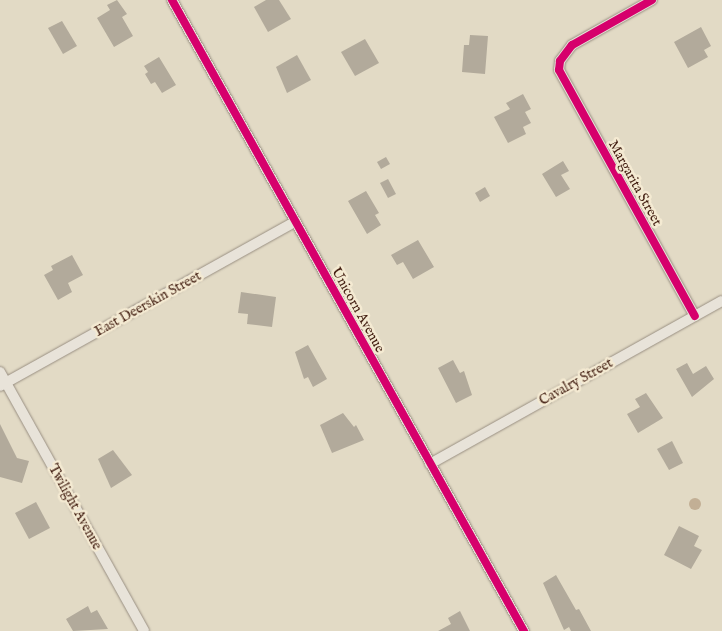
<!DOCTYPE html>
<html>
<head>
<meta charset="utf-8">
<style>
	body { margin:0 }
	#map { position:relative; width:722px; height:631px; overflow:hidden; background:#e2dac5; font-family:"IM FELL English",serif }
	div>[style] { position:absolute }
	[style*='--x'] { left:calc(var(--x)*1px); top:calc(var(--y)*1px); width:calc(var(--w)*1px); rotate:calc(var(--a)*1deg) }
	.water>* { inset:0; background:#c2af95 }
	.round { border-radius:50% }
	.building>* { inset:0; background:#b2aa9b }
	.roads { filter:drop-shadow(0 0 1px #998f82) drop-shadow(0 0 1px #998f82) }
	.street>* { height:10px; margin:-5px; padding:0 5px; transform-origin:5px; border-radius:5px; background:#e8e3d9 }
	.cycleway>* { height:8px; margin:-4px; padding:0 4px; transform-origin:4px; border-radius:4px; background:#d6006c }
	span { translate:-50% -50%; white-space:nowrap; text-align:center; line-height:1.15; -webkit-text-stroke:5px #f4ead2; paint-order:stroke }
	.street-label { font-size:14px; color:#421e11 }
</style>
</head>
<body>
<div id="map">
	<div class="water">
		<div class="round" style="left:689px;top:498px;width:12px;height:12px"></div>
	</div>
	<div class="building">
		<div style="clip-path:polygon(117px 0,127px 14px,122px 17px,133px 36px,114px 47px,97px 18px,110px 10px,107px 5px)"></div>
		<div style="clip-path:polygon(266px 0,279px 0,291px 19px,268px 32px,254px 7px)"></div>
		<div style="clip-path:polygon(62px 21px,77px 46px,63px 54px,48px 28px)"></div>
		<div style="clip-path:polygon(701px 27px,711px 46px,704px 50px,708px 57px,688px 68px,674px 42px)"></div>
		<div style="clip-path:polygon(470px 35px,488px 36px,485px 74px,462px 72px,464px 45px,469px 45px)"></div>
		<div style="clip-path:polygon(365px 39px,379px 63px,355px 76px,341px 52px)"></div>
		<div style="clip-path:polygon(297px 55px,311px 80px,287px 93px,276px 67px)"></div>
		<div style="clip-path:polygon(159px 57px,176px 85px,162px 93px,155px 82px,151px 84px,145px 74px,148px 72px,144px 66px)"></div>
		<div style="clip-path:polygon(523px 94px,531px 109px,525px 112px,531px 123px,523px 127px,526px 134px,508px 143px,494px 117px,510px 109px,506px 103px)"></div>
		<div style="clip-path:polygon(386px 157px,390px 164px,381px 169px,377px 162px)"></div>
		<div style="clip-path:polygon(563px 161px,569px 171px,561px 175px,570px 189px,556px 197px,542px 174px)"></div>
		<div style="clip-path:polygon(388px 179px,396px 194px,388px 198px,380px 183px)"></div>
		<div style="clip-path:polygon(485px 187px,490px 196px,480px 202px,475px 193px)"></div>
		<div style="clip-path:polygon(366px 191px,379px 213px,375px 215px,381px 225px,367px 234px,348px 201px)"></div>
		<div style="clip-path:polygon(418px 240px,434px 267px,413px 279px,403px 262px,397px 265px,391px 255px)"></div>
		<div style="clip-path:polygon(72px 255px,83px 275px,68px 283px,72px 292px,58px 300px,44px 275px,53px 270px,51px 266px)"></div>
		<div style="clip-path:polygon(241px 292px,276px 297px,272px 327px,247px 324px,248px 314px,238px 313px)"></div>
		<div style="clip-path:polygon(308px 345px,327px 379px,313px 387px,308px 377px,304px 379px,295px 352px)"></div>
		<div style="clip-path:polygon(453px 360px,460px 373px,464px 371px,472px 395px,456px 403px,438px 368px)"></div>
		<div style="clip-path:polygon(687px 363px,693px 374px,706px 366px,714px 379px,692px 397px,676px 369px)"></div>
		<div style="clip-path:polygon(646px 393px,663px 418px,638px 433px,627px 414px,640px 407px,635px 399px)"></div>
		<div style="clip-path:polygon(343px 413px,354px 427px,356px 425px,364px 440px,332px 453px,320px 425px)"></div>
		<div style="clip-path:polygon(0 424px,17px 458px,29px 461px,22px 483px,0 477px)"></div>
		<div style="clip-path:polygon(672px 441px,683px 463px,669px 470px,657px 449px)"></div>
		<div style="clip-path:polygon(113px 450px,132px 475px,111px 488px,98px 459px)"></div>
		<div style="clip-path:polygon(36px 502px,50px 528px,29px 539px,15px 513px)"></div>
		<div style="clip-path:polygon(679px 526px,699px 536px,694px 546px,702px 550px,691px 569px,664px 555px)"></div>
		<div style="clip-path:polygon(556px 575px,576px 610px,579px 609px,591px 631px,571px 631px,569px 627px,564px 630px,543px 583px)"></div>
		<div style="clip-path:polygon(88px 606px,91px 613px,97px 610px,108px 629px,73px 631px,66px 619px)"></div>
		<div style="clip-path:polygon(460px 611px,470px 631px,438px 631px,451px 624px,448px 618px)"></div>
	</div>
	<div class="roads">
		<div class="street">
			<div style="--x:172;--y:0;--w:723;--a:60.85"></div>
			<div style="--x:652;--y:0;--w:92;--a:150.6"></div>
			<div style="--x:572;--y:45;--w:20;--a:127"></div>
			<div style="--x:560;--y:61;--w:9;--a:96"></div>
			<div style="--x:559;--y:70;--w:281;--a:61.1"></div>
			<div style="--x:0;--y:372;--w:296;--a:60.9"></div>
			<div style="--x:0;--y:386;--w:338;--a:-29.1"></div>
			<div style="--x:430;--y:464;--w:334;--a:-29.2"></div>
		</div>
	</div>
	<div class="cycleway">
		<div style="--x:172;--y:0;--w:723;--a:60.85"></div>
		<div style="--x:652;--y:0;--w:92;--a:150.6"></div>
		<div style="--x:572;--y:45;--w:20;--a:127"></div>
		<div style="--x:560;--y:61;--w:9;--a:96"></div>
		<div style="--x:559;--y:70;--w:281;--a:61.1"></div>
	</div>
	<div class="street-label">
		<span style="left:635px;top:183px;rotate:61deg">Margarita Street</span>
		<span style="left:148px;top:304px;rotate:-29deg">East Deerskin Street</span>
		<span style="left:358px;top:310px;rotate:61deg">Unicorn Avenue</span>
		<span style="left:576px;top:382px;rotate:-29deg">Cavalry Street</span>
		<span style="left:75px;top:507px;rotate:61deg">Twilight Avenue</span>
	</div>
</div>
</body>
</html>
